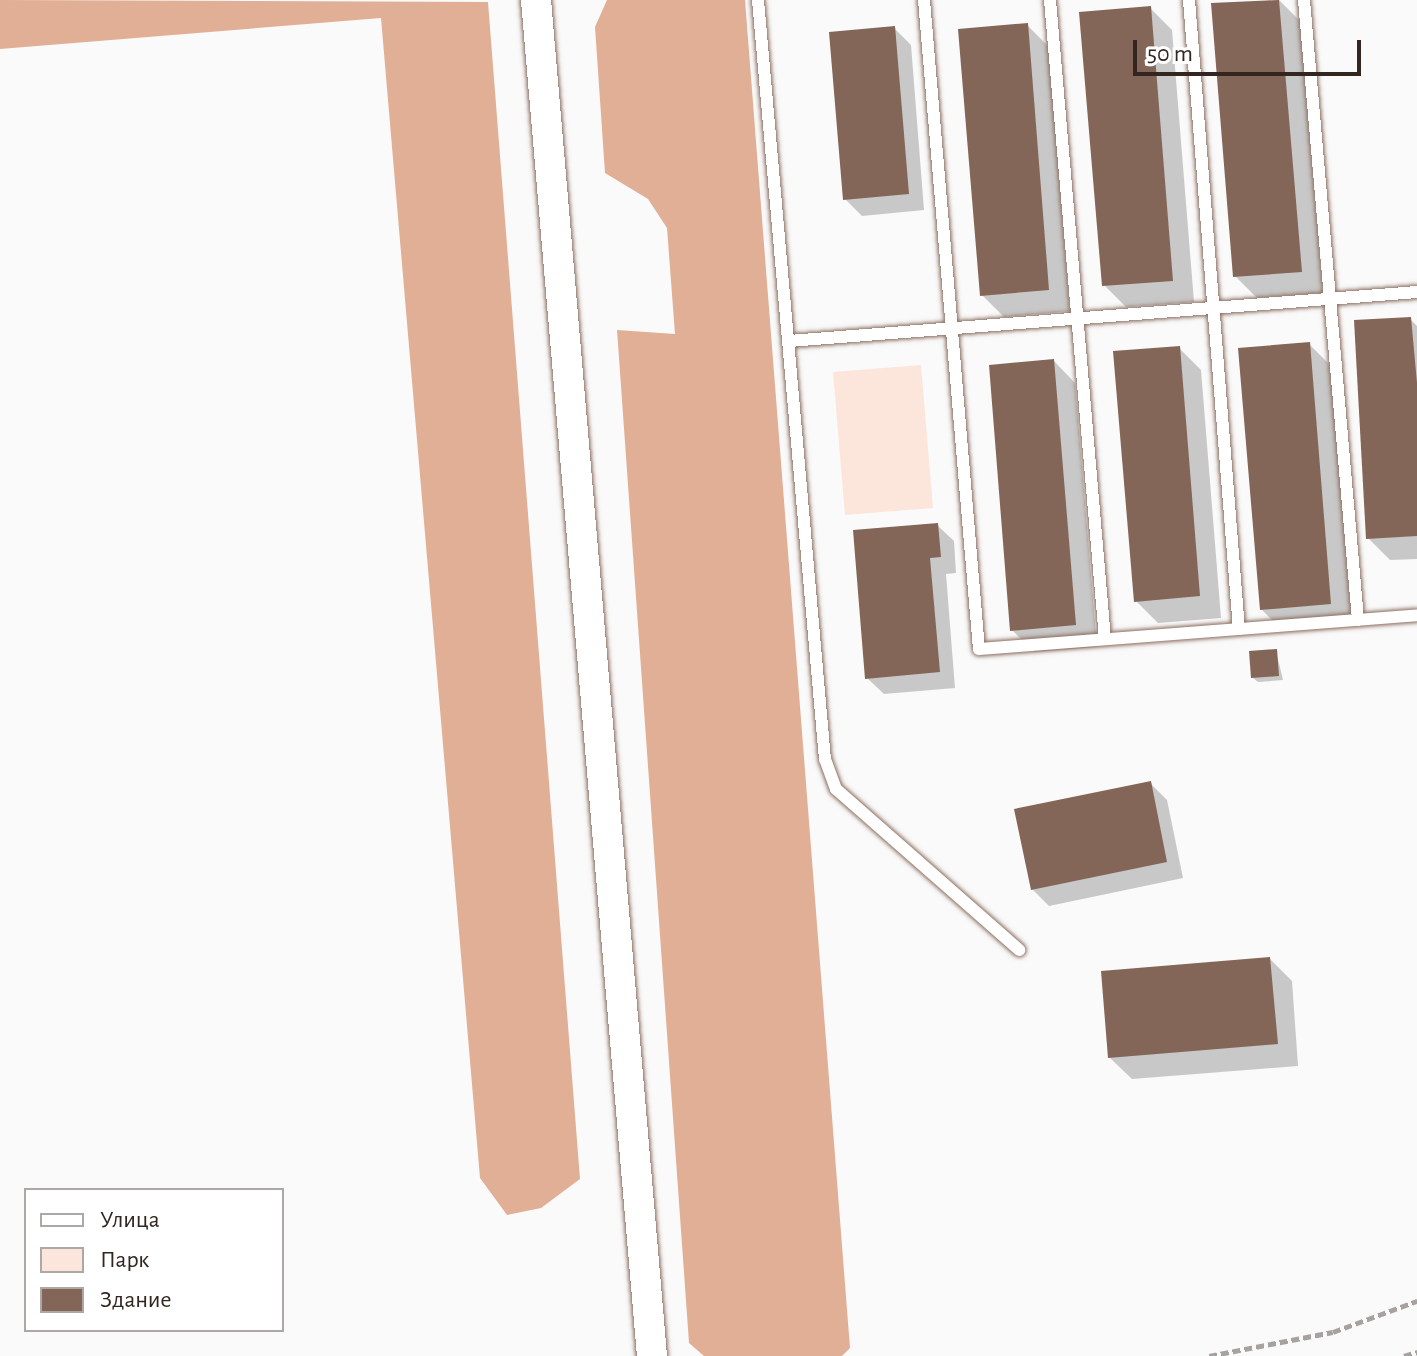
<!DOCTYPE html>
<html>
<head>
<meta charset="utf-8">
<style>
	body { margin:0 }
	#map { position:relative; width:1417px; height:1356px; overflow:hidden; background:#fafafa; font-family:"Alegreya Sans",sans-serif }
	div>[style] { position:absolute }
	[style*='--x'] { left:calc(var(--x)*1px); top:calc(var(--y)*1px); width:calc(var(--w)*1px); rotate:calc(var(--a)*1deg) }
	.green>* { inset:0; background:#fce6db }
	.forest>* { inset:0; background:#e0af96 }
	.shadow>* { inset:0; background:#0003 }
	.building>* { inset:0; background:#836657 }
	.path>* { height:5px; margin-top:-2.5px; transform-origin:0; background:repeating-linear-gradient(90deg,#a7a29f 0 8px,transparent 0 12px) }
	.roads { filter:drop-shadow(0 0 2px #8c6e5f) drop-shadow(0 0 2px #8c6e5f) }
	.service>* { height:12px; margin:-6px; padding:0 6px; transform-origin:6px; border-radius:6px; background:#fff }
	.tertiary>* { height:30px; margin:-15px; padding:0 15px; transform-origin:15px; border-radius:15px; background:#fff }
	span { translate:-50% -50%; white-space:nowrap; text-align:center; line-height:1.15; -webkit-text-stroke:8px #fff; paint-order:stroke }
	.legend { position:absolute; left:24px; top:1188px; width:260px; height:144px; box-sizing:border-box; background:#fff; border:2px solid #ada8a6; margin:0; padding:10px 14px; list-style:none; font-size:24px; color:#332620 }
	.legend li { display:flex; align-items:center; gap:16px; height:40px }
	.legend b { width:40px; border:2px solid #ada8a6 }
	.scale { position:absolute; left:1133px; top:40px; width:228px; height:36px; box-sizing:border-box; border:4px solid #332620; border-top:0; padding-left:10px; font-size:24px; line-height:28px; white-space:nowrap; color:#332620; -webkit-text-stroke:6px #fff; paint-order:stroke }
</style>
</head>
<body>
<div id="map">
	<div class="green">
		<div style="clip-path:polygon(921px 365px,933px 508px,845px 515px,833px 372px)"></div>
	</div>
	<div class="forest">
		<div style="clip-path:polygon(0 0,488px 2px,580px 1179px,541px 1208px,507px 1215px,480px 1178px,381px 18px,0 49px)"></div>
		<div style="clip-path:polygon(607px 0,745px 0,850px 1348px,842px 1356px,704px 1356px,689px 1343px,617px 330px,675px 334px,667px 228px,648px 199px,605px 173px,595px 27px)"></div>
	</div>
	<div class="shadow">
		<div style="clip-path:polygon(1279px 0,1300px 21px,1323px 293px,1257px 298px,1235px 276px,1213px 5px)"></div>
		<div style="clip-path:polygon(1150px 8px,1172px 30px,1194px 302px,1126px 307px,1104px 285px)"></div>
		<div style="clip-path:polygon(1027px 25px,1049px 47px,1070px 311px,1004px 317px,982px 295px)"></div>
		<div style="clip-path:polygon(894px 28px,911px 45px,924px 210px,862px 216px,845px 199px)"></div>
		<div style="clip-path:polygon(1410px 319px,1417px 326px,1417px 559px,1390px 560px,1368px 538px)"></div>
		<div style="clip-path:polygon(1309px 344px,1331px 366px,1352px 625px,1283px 631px,1261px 609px)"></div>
		<div style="clip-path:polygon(1179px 348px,1201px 370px,1221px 618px,1158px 623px,1136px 601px)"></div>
		<div style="clip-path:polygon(1054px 361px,1075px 383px,1097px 647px,1034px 652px,1012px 630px)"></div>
		<div style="clip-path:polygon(937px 525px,954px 541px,956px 573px,946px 574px,955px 688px,884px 694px,867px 678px)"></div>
		<div style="clip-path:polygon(1276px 651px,1283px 680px,1258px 682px,1253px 678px)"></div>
		<div style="clip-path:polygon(1150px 783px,1167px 800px,1183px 878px,1049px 906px,1032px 889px)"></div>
		<div style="clip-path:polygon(1270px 959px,1292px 981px,1298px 1066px,1132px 1079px,1110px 1058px)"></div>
	</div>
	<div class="building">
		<div style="clip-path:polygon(1279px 0,1302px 272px,1233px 277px,1211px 3px)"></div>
		<div style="clip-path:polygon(1151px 6px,1173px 281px,1102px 286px,1079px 12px)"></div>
		<div style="clip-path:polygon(1028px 23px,1049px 290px,980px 296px,958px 29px)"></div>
		<div style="clip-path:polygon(895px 26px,909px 194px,843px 200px,829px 32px)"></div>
		<div style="clip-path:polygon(1411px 317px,1417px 383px,1417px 536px,1366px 539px,1354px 320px)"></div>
		<div style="clip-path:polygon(1310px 342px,1331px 604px,1260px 610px,1238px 348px)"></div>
		<div style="clip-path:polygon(1180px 346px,1200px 596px,1134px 602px,1113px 351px)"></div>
		<div style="clip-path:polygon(1054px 359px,1076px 625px,1010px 631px,989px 365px)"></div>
		<div style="clip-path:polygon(938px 523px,941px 557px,930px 558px,940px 672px,865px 679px,853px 530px)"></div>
		<div style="clip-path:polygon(1277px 649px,1279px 676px,1251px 678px,1249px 651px)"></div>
		<div style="clip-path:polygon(1151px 781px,1167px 862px,1031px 890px,1014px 809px)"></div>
		<div style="clip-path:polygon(1270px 957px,1278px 1044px,1108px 1058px,1101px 971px)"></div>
	</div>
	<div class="path">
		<div style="--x:1209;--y:1356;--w:126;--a:-11"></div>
		<div style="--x:1333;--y:1332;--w:90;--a:-20.3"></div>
		<div style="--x:1404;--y:1356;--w:14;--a:-17"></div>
	</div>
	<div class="roads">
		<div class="service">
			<div style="--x:758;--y:0;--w:762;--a:84.96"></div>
			<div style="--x:825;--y:759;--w:32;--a:70"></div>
			<div style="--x:836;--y:789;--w:244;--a:41.3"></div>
			<div style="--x:924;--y:0;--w:651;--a:85.16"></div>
			<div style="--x:979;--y:649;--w:439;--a:-4.4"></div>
			<div style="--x:1050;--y:0;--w:641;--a:85.08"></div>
			<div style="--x:1189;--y:0;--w:631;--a:85.46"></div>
			<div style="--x:1304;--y:0;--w:622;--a:85.02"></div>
			<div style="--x:789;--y:341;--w:630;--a:-4.46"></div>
		</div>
		<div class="tertiary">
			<div style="--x:536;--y:0;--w:1361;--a:85.11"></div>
		</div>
	</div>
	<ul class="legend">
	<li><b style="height:10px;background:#fff"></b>Улица</li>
	<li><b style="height:22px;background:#fce6db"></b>Парк</li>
	<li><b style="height:22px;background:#836657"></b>Здание</li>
	</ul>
	<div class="scale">50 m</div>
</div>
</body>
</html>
